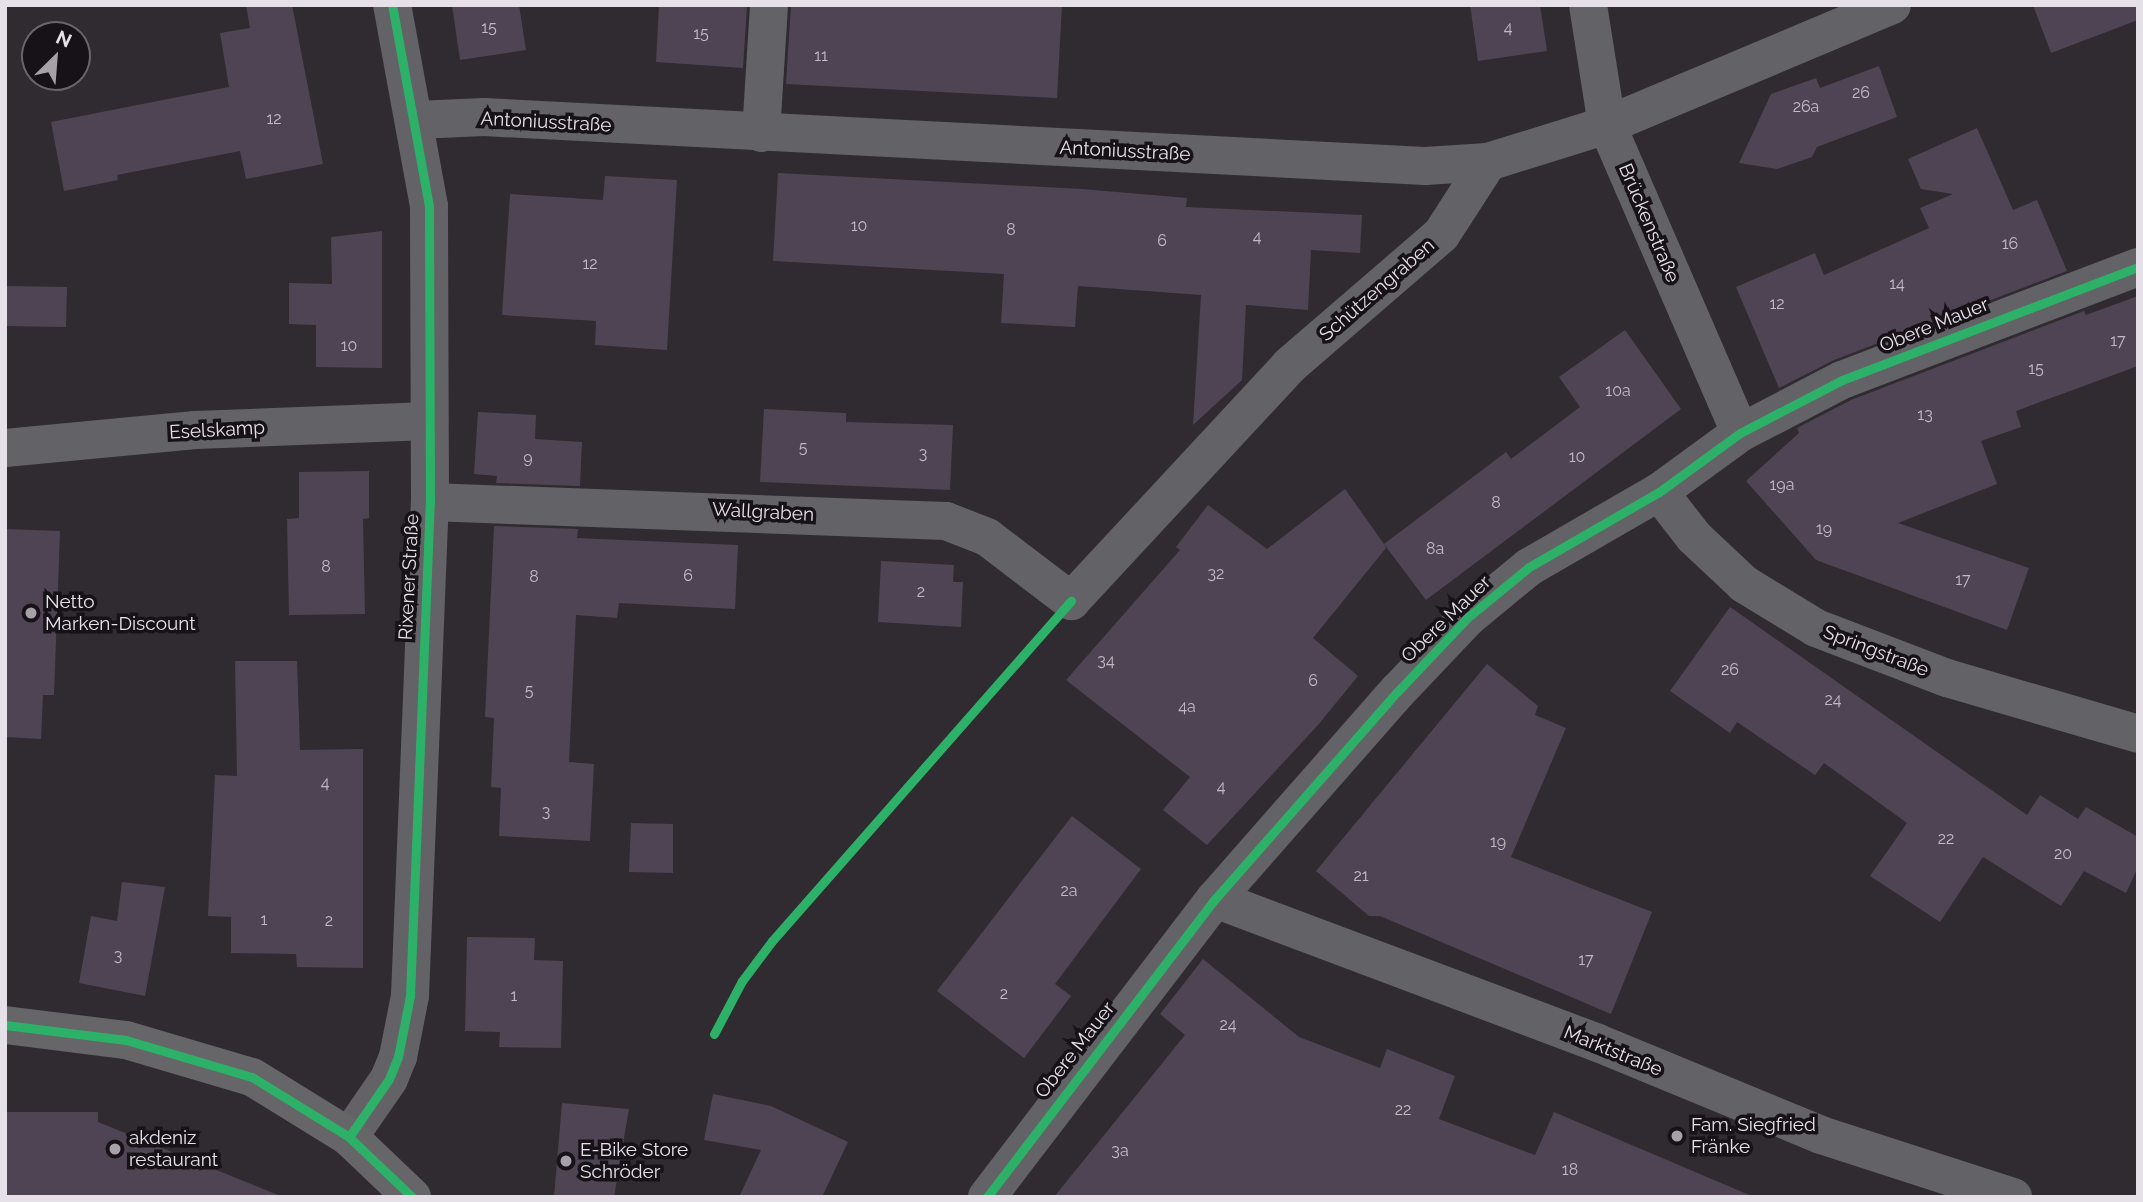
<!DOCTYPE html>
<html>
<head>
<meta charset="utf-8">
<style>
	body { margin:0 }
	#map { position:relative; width:2143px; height:1202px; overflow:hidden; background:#2f2b31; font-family:Raleway,sans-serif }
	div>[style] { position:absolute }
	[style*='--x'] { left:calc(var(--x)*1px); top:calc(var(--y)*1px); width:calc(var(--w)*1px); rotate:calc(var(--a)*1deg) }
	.building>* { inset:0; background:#4f4454 }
	.street>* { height:38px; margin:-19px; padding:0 19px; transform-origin:19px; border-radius:19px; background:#636266 }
	.secondary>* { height:38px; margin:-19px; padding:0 19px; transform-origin:19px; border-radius:19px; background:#666568 }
	.cycleway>* { height:9px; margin:-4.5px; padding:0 4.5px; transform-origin:4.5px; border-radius:4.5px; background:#2db169 }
	.dots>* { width:19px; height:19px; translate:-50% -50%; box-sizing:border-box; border:4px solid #161217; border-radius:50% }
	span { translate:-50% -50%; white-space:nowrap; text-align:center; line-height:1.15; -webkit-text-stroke:7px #161217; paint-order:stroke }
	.number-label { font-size:16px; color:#c0bac4 }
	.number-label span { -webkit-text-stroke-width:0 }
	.street-label { font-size:19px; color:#e6e1e9 }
	.poi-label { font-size:19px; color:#e6e1e9 }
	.left { translate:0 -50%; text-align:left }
	.frame { position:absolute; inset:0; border:7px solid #e6e1e9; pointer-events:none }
	.north { position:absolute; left:21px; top:21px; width:70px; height:70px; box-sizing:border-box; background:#161217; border:2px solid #69656b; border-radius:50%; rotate:25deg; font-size:19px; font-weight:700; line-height:28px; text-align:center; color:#e6e1e9 }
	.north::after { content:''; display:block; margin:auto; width:24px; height:32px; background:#a6a1a9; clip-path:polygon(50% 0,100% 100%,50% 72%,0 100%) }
</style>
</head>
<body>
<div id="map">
	<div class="building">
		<div style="clip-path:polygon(246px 5px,292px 5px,323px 164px,246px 179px,240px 151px,117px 175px,118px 180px,64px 191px,51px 122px,229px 87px,220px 33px,250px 28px)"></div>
		<div style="clip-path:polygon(452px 5px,519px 5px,526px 50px,460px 60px)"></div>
		<div style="clip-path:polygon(659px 5px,747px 5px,743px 68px,656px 62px)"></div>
		<div style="clip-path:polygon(791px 5px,1062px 5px,1057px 98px,786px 84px)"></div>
		<div style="clip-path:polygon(1470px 5px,1540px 5px,1547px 51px,1478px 61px)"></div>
		<div style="clip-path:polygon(2033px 5px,2138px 5px,2138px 20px,2051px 53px)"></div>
		<div style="clip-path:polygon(1879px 66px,1897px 117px,1817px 147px,1812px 157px,1777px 169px,1739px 163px,1771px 94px,1816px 78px,1820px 88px)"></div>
		<div style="clip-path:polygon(1977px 128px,2013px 210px,2037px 200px,2067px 271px,1834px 360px,1779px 388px,1736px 287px,1815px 253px,1824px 275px,1929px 228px,1920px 208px,1953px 194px,1921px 189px,1908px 159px)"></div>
		<div style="clip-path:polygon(778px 173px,1082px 189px,1187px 198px,1186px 207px,1362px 215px,1360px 253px,1311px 250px,1308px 310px,1246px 305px,1242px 380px,1193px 425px,1201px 295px,1078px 286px,1075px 327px,1001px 323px,1004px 274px,773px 261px)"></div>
		<div style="clip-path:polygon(605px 176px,677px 180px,667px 350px,595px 345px,596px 321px,502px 315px,510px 194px,603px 200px)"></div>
		<div style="clip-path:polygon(382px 231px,382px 368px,316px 367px,316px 325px,289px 324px,289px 283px,332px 284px,331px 237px)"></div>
		<div style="clip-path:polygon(5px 286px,67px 287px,66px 327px,5px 326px)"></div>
		<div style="clip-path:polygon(2138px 296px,2138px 366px,2016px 411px,2021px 427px,1981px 441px,1997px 484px,1898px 523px,2029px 568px,2007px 630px,1816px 560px,1746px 481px,1799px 433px,1797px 428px,1851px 400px,2084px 311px,2086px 315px)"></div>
		<div style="clip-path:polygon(1625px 330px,1681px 409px,1426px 600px,1384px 544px,1386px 548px,1313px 638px,1358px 676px,1318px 725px,1207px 845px,1163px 810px,1190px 777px,1066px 680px,1180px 550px,1176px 547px,1208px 505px,1267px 549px,1345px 489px,1384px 544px,1506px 452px,1511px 459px,1580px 407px,1559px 377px)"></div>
		<div style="clip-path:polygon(764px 409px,846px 413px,846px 422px,953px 425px,950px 490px,760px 482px)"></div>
		<div style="clip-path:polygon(478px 412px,536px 415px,535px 439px,582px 442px,580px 486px,496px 483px,497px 476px,474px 474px)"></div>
		<div style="clip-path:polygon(369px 471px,369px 518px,363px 519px,365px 614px,289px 615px,287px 519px,299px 518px,299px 472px)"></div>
		<div style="clip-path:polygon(494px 526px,578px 529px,577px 538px,738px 545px,735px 609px,619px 603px,617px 618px,576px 615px,569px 762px,594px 764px,590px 841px,499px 836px,501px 788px,491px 787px,494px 718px,485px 717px)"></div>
		<div style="clip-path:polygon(5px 529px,60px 531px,54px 695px,43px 695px,41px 739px,5px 737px)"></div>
		<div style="clip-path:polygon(881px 561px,954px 565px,953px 582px,963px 582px,961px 627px,878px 622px)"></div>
		<div style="clip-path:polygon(1730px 607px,2027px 815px,2040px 795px,2078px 819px,2086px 807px,2138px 837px,2138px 867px,2126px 893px,2084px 871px,2061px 906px,1983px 857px,1940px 922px,1870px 876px,1907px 823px,1824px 763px,1815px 775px,1737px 722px,1730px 733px,1670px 691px)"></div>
		<div style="clip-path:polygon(235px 661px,297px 661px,300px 750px,363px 749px,363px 968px,297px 967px,296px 954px,231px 953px,231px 917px,208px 916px,215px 775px,237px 776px)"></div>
		<div style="clip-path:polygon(1487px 664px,1538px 706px,1535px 715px,1566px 728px,1511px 857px,1652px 912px,1611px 1014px,1380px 916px,1369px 916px,1316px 871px)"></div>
		<div style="clip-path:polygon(1072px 816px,1141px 869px,1055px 984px,1071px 996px,1024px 1058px,937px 991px)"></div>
		<div style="clip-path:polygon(631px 823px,673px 824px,673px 873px,629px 872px)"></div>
		<div style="clip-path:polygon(122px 882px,165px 887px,145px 996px,79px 983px,91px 916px,117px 921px)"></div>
		<div style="clip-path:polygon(467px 937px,535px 938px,534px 960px,563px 961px,561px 1048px,499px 1047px,500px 1032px,465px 1031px)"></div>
		<div style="clip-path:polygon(1203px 959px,1299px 1037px,1380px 1068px,1387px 1049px,1455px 1076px,1439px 1119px,1535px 1155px,1554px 1112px,1754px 1197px,1054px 1197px,1185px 1035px,1160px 1014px)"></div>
		<div style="clip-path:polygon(713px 1094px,771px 1106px,848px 1142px,822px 1197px,739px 1197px,761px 1150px,704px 1140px)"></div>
		<div style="clip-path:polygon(562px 1103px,629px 1109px,614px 1197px,554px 1197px)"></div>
		<div style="clip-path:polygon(5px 1112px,98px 1112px,98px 1122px,283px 1197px,5px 1197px)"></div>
	</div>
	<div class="street">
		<div style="--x:1588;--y:5;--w:121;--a:81"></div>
		<div style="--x:1607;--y:125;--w:335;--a:66.6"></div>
		<div style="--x:416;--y:120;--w:68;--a:-2.5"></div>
		<div style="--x:484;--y:117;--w:942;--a:2.98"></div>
		<div style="--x:1425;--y:166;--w:63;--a:-3.6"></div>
		<div style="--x:1488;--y:162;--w:125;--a:-17.3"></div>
		<div style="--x:1607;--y:125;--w:309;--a:-22.8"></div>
		<div style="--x:761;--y:133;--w:128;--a:-86.4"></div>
		<div style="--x:5;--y:448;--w:191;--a:-5.4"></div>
		<div style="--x:195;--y:430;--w:234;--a:-2.2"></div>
		<div style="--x:1659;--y:492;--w:57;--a:52.1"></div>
		<div style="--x:1694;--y:537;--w:69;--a:43.2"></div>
		<div style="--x:1744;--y:584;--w:84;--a:31.4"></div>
		<div style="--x:1816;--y:628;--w:140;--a:20.9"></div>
		<div style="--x:1947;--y:678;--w:199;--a:16.3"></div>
		<div style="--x:430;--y:502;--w:516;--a:2.11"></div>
		<div style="--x:946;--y:521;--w:44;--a:21.3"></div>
		<div style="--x:987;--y:537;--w:106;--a:37.3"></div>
		<div style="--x:1071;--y:601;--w:321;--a:-47.1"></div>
		<div style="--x:1289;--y:366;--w:201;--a:-40.8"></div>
		<div style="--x:1441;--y:235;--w:87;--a:-57.2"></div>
		<div style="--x:1215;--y:899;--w:409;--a:20.6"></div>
		<div style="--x:1598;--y:1043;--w:241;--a:22.4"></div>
		<div style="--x:1821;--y:1135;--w:202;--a:17.9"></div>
		<div style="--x:349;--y:1137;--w:70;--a:-55.4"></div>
		<div style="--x:389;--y:1079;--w:24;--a:-68"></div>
		<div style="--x:398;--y:1057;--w:62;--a:-78.9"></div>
		<div style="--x:410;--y:996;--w:494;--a:-87.7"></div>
		<div style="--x:430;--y:502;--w:296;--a:-90.2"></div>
		<div style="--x:429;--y:206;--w:204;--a:-100.4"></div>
		<div style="--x:987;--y:1197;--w:375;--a:-52.6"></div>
		<div style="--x:1215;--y:899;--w:277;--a:-48.7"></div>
		<div style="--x:1398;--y:691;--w:100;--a:-46.6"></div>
		<div style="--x:1467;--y:618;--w:80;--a:-39.4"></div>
		<div style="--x:1529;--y:567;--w:150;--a:-30"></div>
		<div style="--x:1659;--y:492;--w:100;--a:-36.1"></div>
		<div style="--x:1740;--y:433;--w:115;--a:-27.5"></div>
		<div style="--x:1842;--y:380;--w:317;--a:-20.9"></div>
	</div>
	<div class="secondary">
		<div style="--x:5;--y:1025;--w:122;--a:7.1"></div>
		<div style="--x:126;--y:1040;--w:131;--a:16.4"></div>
		<div style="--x:252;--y:1077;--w:114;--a:31.7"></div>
		<div style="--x:349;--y:1137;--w:87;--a:43.6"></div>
	</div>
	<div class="cycleway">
		<div style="--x:5;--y:1025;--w:122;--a:7.1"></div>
		<div style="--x:126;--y:1040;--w:131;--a:16.4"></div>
		<div style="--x:252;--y:1077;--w:114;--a:31.7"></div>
		<div style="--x:349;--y:1137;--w:87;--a:43.6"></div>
		<div style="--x:714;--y:1034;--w:60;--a:-62.2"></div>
		<div style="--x:742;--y:981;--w:50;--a:-53.1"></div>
		<div style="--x:772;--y:941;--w:453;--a:-48.7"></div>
		<div style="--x:349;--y:1137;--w:70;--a:-55.4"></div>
		<div style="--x:389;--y:1079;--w:24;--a:-68"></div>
		<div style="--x:398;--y:1057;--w:62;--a:-78.9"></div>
		<div style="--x:410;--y:996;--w:494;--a:-87.7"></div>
		<div style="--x:430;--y:502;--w:296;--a:-90.2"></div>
		<div style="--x:429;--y:206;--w:204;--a:-100.4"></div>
		<div style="--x:987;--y:1197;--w:375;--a:-52.6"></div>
		<div style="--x:1215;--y:899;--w:277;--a:-48.7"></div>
		<div style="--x:1398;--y:691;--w:100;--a:-46.6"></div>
		<div style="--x:1467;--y:618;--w:80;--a:-39.4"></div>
		<div style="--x:1529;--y:567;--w:150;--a:-30"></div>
		<div style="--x:1659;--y:492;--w:100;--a:-36.1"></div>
		<div style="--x:1740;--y:433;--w:115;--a:-27.5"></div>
		<div style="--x:1842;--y:380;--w:317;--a:-20.9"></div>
	</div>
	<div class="dots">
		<div style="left:31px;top:613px;background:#a6a1a9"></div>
		<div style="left:1677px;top:1136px;background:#a6a1a9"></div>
		<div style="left:115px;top:1149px;background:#a6a1a9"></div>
		<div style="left:566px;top:1161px;background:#a6a1a9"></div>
	</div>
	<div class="number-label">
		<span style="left:489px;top:28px">15</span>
		<span style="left:1508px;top:28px">4</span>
		<span style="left:701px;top:34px">15</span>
		<span style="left:821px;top:56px">11</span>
		<span style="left:1861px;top:93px">26</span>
		<span style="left:1806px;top:107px">26a</span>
		<span style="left:274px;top:119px">12</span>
		<span style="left:859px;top:226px">10</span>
		<span style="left:1011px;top:230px">8</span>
		<span style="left:1257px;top:237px">4</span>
		<span style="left:1162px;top:241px">6</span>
		<span style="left:2010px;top:244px">16</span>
		<span style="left:590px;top:264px">12</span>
		<span style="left:1897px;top:284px">14</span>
		<span style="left:1777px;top:304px">12</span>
		<span style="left:2118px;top:341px">17</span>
		<span style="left:349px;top:346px">10</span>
		<span style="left:2036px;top:369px">15</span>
		<span style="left:1618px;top:391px">10a</span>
		<span style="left:1925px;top:415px">13</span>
		<span style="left:803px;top:448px">5</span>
		<span style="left:923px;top:454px">3</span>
		<span style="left:1577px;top:457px">10</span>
		<span style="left:528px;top:458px">9</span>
		<span style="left:1782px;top:485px">19a</span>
		<span style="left:1496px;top:503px">8</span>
		<span style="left:1824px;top:529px">19</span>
		<span style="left:1435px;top:549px">8a</span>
		<span style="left:326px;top:567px">8</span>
		<span style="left:1216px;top:574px">32</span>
		<span style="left:688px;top:576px">6</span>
		<span style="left:534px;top:577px">8</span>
		<span style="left:1963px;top:580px">17</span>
		<span style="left:921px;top:592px">2</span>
		<span style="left:1106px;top:661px">34</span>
		<span style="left:1730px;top:670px">26</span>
		<span style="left:1313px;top:681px">6</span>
		<span style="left:529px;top:691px">5</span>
		<span style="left:1833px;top:700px">24</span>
		<span style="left:1187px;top:707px">4a</span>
		<span style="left:325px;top:783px">4</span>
		<span style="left:1221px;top:787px">4</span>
		<span style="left:546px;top:812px">3</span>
		<span style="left:1946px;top:839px">22</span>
		<span style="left:1498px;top:842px">19</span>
		<span style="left:2063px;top:854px">20</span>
		<span style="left:1361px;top:876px">21</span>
		<span style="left:1069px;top:891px">2a</span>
		<span style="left:264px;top:920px">1</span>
		<span style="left:329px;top:921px">2</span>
		<span style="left:118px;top:956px">3</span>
		<span style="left:1586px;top:960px">17</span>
		<span style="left:1004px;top:994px">2</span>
		<span style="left:514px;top:996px">1</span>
		<span style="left:1228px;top:1025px">24</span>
		<span style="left:1403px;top:1110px">22</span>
		<span style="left:1120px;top:1151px">3a</span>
		<span style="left:1570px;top:1170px">18</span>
	</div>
	<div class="street-label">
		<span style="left:546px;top:122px;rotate:3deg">Antoniusstraße</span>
		<span style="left:1125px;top:151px;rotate:3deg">Antoniusstraße</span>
		<span style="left:1649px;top:223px;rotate:67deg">Brückenstraße</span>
		<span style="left:1377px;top:290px;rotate:-41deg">Schützengraben</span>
		<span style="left:1934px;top:325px;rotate:-22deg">Obere Mauer</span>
		<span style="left:217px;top:430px;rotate:-3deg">Eselskamp</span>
		<span style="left:763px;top:512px;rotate:3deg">Wallgraben</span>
		<span style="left:409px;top:577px;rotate:-87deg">Rixener Straße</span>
		<span style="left:1446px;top:619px;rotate:-44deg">Obere Mauer</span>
		<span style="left:1876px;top:651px;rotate:21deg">Springstraße</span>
		<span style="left:1075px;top:1050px;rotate:-52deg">Obere Mauer</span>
		<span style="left:1613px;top:1051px;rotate:22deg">Marktstraße</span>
	</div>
	<div class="poi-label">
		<span class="left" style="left:45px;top:613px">Netto<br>Marken-Discount</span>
		<span class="left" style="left:1691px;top:1136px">Fam. Siegfried<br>Fränke</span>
		<span class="left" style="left:129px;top:1149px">akdeniz<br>restaurant</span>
		<span class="left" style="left:580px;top:1161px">E-Bike Store<br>Schröder</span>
	</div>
	<div class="frame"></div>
	<div class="north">N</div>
</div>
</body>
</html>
